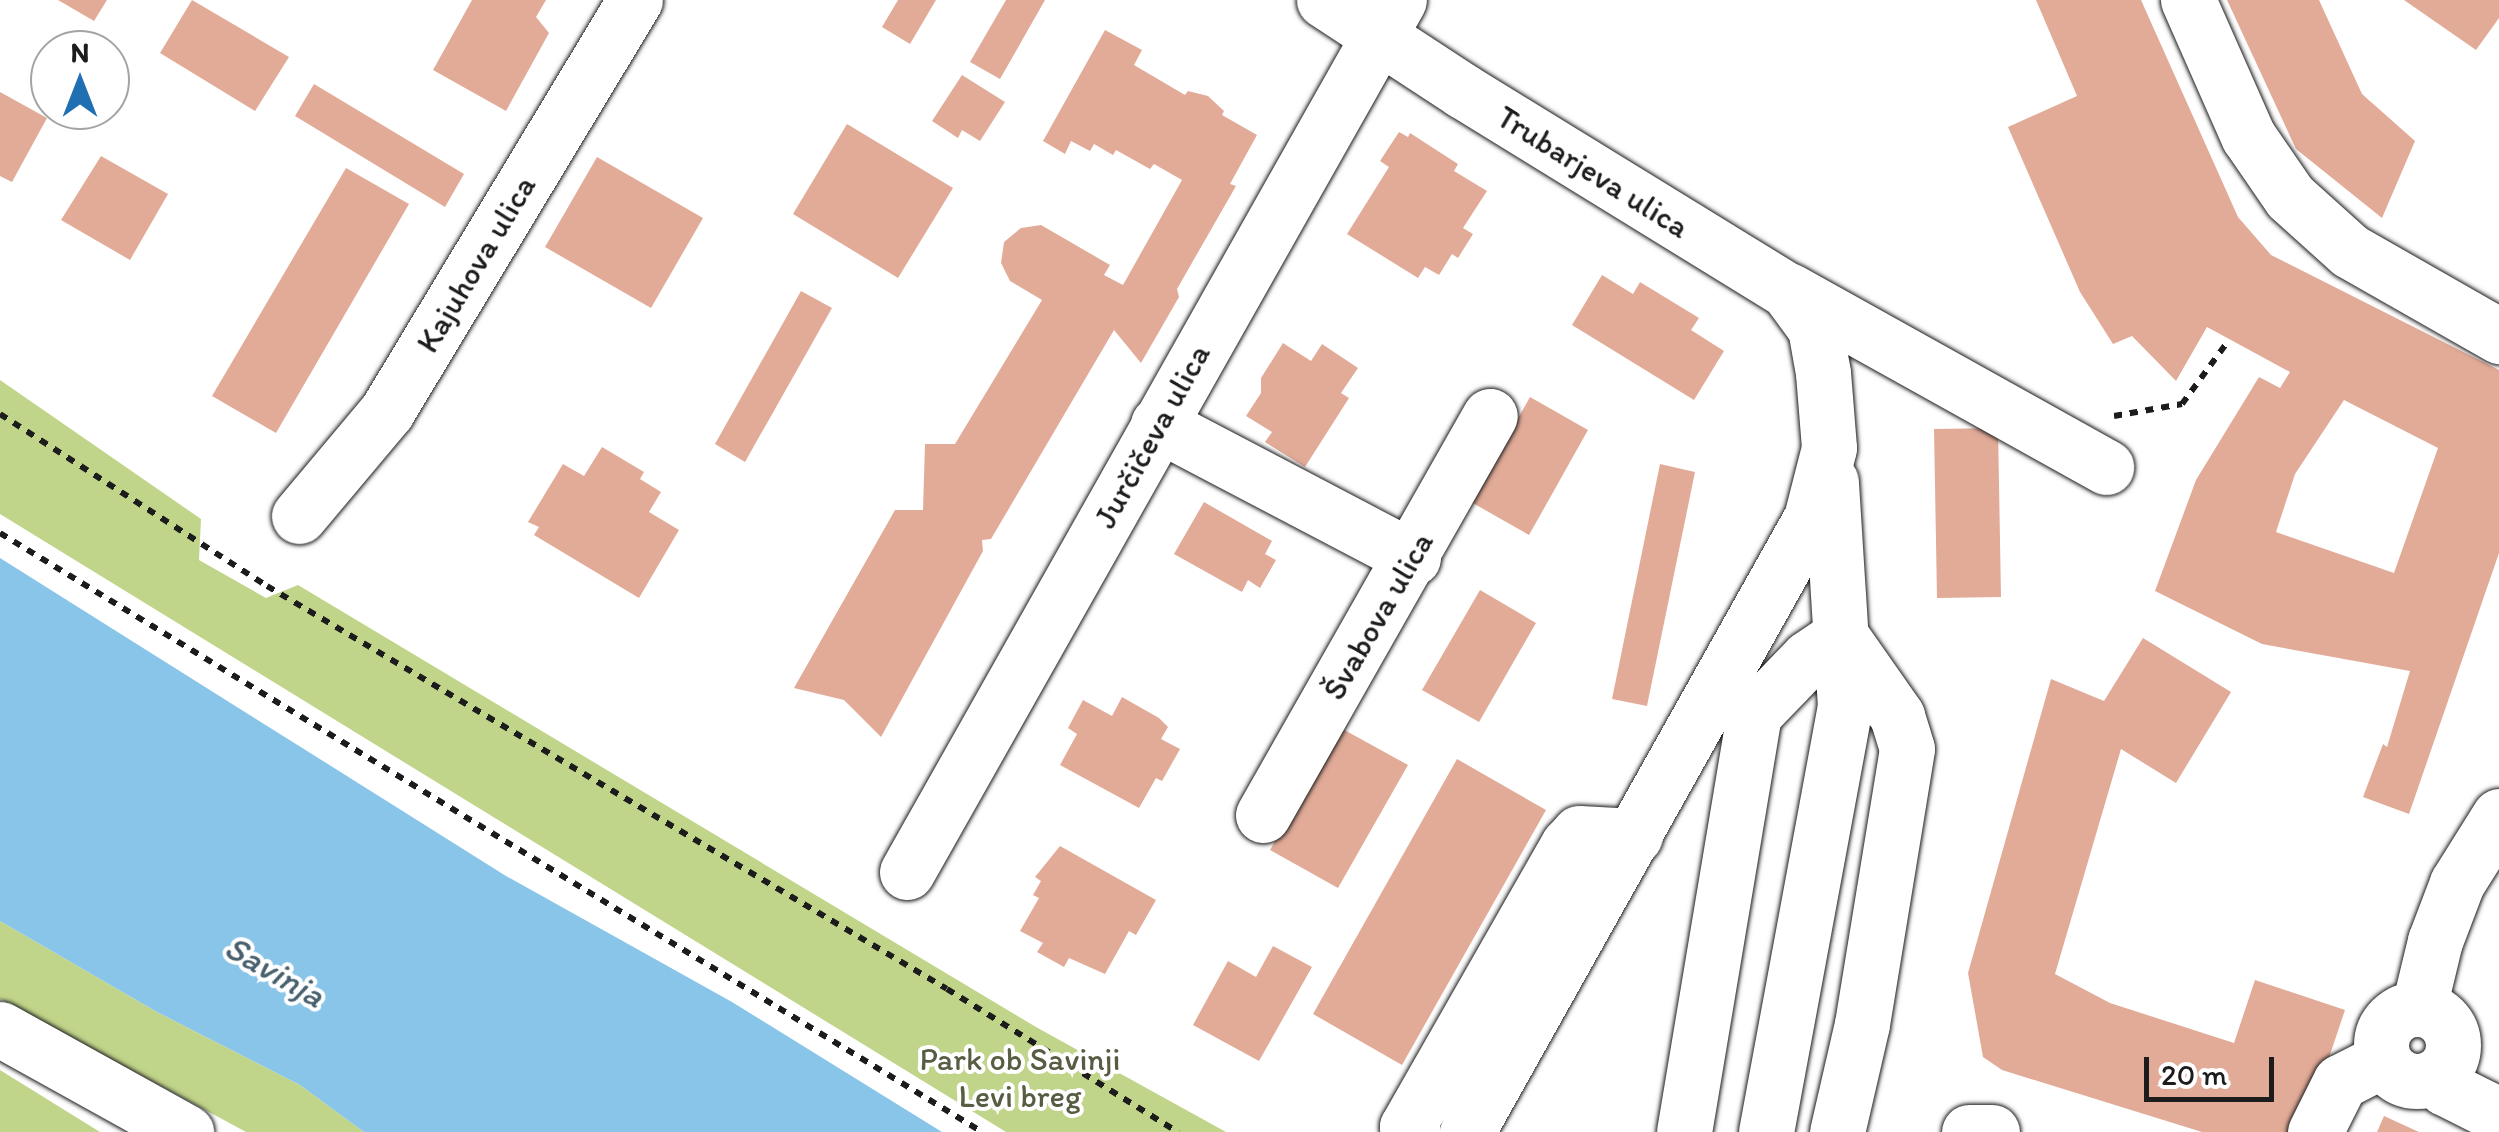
<!DOCTYPE html>
<html>
<head>
<meta charset="utf-8">
<style>
	body { margin:0 }
	#map { position:relative; width:2499px; height:1132px; overflow:hidden; background:#fff; font-family:Itim,sans-serif }
	div>[style] { position:absolute }
	[style*='--x'] { left:calc(var(--x)*1px); top:calc(var(--y)*1px); width:calc(var(--w)*1px); rotate:calc(var(--a)*1deg) }
	.green>* { inset:0; background:#c1d58a }
	.water>* { inset:0; background:#89c5e9 }
	.building>* { inset:0; background:#e2ab98 }
	.path>* { height:6px; margin-top:-3px; transform-origin:0; background:repeating-linear-gradient(90deg,#1c1c1c 0 8px,transparent 0 16px) }
	.roads { filter:drop-shadow(0 0 2px #1c1c1c) drop-shadow(0 0 2px #1c1c1c) }
	.minor>* { height:55px; margin:-27.5px; padding:0 27.5px; transform-origin:27.5px; border-radius:27.5px; background:#fff }
	.minor>.ring { margin:-27.5px; padding:0; box-sizing:content-box; background:none; border:55px solid #fff; border-radius:50% }
	span { translate:-50% -50%; white-space:nowrap; text-align:center; line-height:1.15; -webkit-text-stroke:8px #fff; paint-order:stroke }
	.street-label { font-size:32px; color:#1c1c1c }
	.park-label { font-size:32px; color:#565d42 }
	.water-label { font-size:35px; color:#48606e; font-style:italic }
	.north { position:absolute; left:30px; top:30px; width:100px; height:100px; box-sizing:border-box; background:#fff; border:2px solid #a4a4a4; border-radius:50%; rotate:0deg; font-size:28px; font-weight:700; line-height:40px; text-align:center; color:#1c1c1c }
	.north::after { content:''; display:block; margin:auto; width:35px; height:45px; background:#1f6fb2; clip-path:polygon(50% 0,100% 100%,50% 72%,0 100%) }
	.scale { position:absolute; left:2144px; top:1057px; width:130px; height:45px; box-sizing:border-box; border:5px solid #1c1c1c; border-top:0; padding-left:12px; font-size:30px; line-height:35px; white-space:nowrap; color:#1c1c1c; -webkit-text-stroke:8px #fff; paint-order:stroke }
</style>
</head>
<body>
<div id="map">
	<div class="green">
		<div style="clip-path:polygon(0 380px,201px 519px,199px 560px,266px 598px,298px 585px,1036px 1027px,1226px 1132px,1006px 1132px,0 514px)"></div>
		<div style="clip-path:polygon(0 921px,157px 1012px,300px 1085px,364px 1132px,246px 1132px,0 999px)"></div>
		<div style="clip-path:polygon(0 1070px,100px 1132px,0 1132px)"></div>
	</div>
	<div class="water">
		<div style="clip-path:polygon(0 558px,506px 876px,732px 1002px,942px 1132px,364px 1132px,300px 1085px,157px 1012px,0 921px)"></div>
	</div>
	<div class="building">
		<div style="clip-path:polygon(58px 0,107px 0,94px 21px)"></div>
		<div style="clip-path:polygon(192px 0,289px 57px,255px 111px,160px 53px)"></div>
		<div style="clip-path:polygon(472px 0,546px 0,536px 17px,549px 33px,506px 111px,433px 70px)"></div>
		<div style="clip-path:polygon(898px 0,936px 0,910px 44px,882px 27px)"></div>
		<div style="clip-path:polygon(1006px 0,1045px 0,1000px 79px,970px 62px)"></div>
		<div style="clip-path:polygon(evenodd,2036px 0,2141px 0,2238px 217px,2271px 255px,2499px 370px,2499px 553px,2409px 814px,2363px 797px,2383px 744px,2387px 747px,2410px 671px,2262px 644px,2155px 591px,2196px 480px,2259px 377px,2280px 388px,2290px 372px,2207px 327px,2176px 381px,2132px 336px,2113px 344px,2080px 292px,2008px 127px,2077px 96px,2036px 0,2344px 400px,2438px 448px,2394px 573px,2276px 532px,2295px 474px,2344px 400px)"></div>
		<div style="clip-path:polygon(2227px 0,2319px 0,2362px 94px,2415px 141px,2382px 218px,2296px 149px)"></div>
		<div style="clip-path:polygon(2404px 0,2499px 0,2499px 18px,2476px 50px)"></div>
		<div style="clip-path:polygon(1105px 30px,1142px 50px,1134px 65px,1185px 95px,1188px 91px,1208px 96px,1224px 111px,1222px 115px,1257px 135px,1230px 184px,1236px 186px,1177px 289px,1179px 297px,1141px 363px,1114px 330px,991px 539px,982px 540px,983px 551px,881px 737px,844px 700px,794px 688px,895px 510px,923px 510px,925px 444px,955px 444px,1042px 300px,1010px 281px,1001px 263px,1004px 242px,1021px 228px,1041px 225px,1110px 265px,1104px 275px,1123px 285px,1182px 180px,1154px 164px,1150px 169px,1116px 150px,1113px 155px,1094px 144px,1090px 151px,1071px 141px,1065px 154px,1043px 141px)"></div>
		<div style="clip-path:polygon(962px 75px,1005px 102px,980px 141px,962px 130px,958px 138px,932px 121px)"></div>
		<div style="clip-path:polygon(314px 84px,464px 174px,445px 207px,295px 116px)"></div>
		<div style="clip-path:polygon(0 92px,47px 118px,12px 182px,0 176px)"></div>
		<div style="clip-path:polygon(847px 124px,953px 188px,898px 278px,793px 214px)"></div>
		<div style="clip-path:polygon(1399px 132px,1408px 137px,1410px 133px,1458px 164px,1454px 171px,1487px 191px,1463px 228px,1473px 234px,1458px 258px,1452px 254px,1439px 275px,1425px 267px,1418px 278px,1347px 234px,1389px 167px,1380px 161px)"></div>
		<div style="clip-path:polygon(101px 156px,168px 194px,130px 260px,61px 220px)"></div>
		<div style="clip-path:polygon(597px 157px,703px 218px,651px 308px,545px 247px)"></div>
		<div style="clip-path:polygon(346px 168px,409px 204px,276px 433px,212px 396px)"></div>
		<div style="clip-path:polygon(1602px 275px,1633px 294px,1640px 282px,1699px 318px,1691px 330px,1724px 351px,1694px 400px,1572px 325px)"></div>
		<div style="clip-path:polygon(801px 291px,832px 308px,745px 462px,715px 444px)"></div>
		<div style="clip-path:polygon(1283px 343px,1311px 361px,1322px 344px,1358px 368px,1341px 393px,1349px 398px,1305px 467px,1265px 442px,1272px 432px,1246px 416px,1261px 393px,1261px 378px)"></div>
		<div style="clip-path:polygon(1530px 397px,1588px 430px,1529px 535px,1471px 502px)"></div>
		<div style="clip-path:polygon(1998px 428px,2001px 597px,1937px 598px,1934px 429px)"></div>
		<div style="clip-path:polygon(602px 447px,644px 472px,640px 479px,661px 492px,649px 512px,679px 530px,639px 598px,534px 535px,539px 527px,528px 522px,563px 464px,584px 476px)"></div>
		<div style="clip-path:polygon(1660px 464px,1695px 472px,1647px 706px,1612px 699px)"></div>
		<div style="clip-path:polygon(1204px 502px,1272px 541px,1265px 554px,1276px 560px,1260px 588px,1248px 580px,1242px 592px,1174px 554px)"></div>
		<div style="clip-path:polygon(1480px 590px,1536px 623px,1479px 722px,1422px 690px)"></div>
		<div style="clip-path:polygon(2143px 638px,2231px 692px,2176px 783px,2121px 749px,2055px 974px,2110px 1003px,2234px 1043px,2255px 980px,2345px 1010px,2304px 1132px,2202px 1132px,2002px 1070px,1983px 1057px,1968px 973px,2051px 679px,2104px 701px)"></div>
		<div style="clip-path:polygon(1122px 697px,1159px 718px,1168px 727px,1161px 739px,1180px 749px,1162px 781px,1156px 778px,1139px 808px,1060px 765px,1077px 734px,1068px 728px,1083px 700px,1112px 716px)"></div>
		<div style="clip-path:polygon(1339px 727px,1408px 765px,1338px 888px,1270px 850px)"></div>
		<div style="clip-path:polygon(1457px 759px,1546px 810px,1402px 1065px,1313px 1014px)"></div>
		<div style="clip-path:polygon(1060px 846px,1156px 900px,1136px 935px,1129px 931px,1105px 974px,1069px 958px,1064px 967px,1037px 952px,1043px 943px,1020px 931px,1039px 898px,1033px 895px,1041px 881px,1035px 877px)"></div>
		<div style="clip-path:polygon(1273px 946px,1312px 967px,1259px 1061px,1193px 1025px,1228px 961px,1256px 977px)"></div>
		<div style="clip-path:polygon(2384px 1116px,2419px 1132px,2377px 1132px)"></div>
	</div>
	<div class="path">
		<div style="--x:0;--y:414;--w:318;--a:32.8"></div>
		<div style="--x:267;--y:586;--w:790;--a:30.65"></div>
		<div style="--x:947;--y:989;--w:272;--a:31.8"></div>
		<div style="--x:2114;--y:416;--w:69;--a:-10"></div>
		<div style="--x:2182;--y:404;--w:79;--a:-53.7"></div>
		<div style="--x:0;--y:533;--w:1150;--a:31.38"></div>
	</div>
	<div class="roads">
		<div class="minor">
			<div style="--x:1324;--y:0;--w:166;--a:33.2"></div>
			<div style="--x:1463;--y:91;--w:380;--a:31.6"></div>
			<div style="--x:1787;--y:290;--w:47;--a:53.6"></div>
			<div style="--x:1815;--y:328;--w:46;--a:79.9"></div>
			<div style="--x:1823;--y:373;--w:75;--a:85.4"></div>
			<div style="--x:1829;--y:448;--w:72;--a:104.4"></div>
			<div style="--x:1811;--y:518;--w:704;--a:119.26"></div>
			<div style="--x:2188;--y:0;--w:149;--a:66.2"></div>
			<div style="--x:2248;--y:136;--w:74;--a:55.5"></div>
			<div style="--x:2290;--y:197;--w:81;--a:42"></div>
			<div style="--x:2350;--y:251;--w:172;--a:29.7"></div>
			<div style="--x:1790;--y:291;--w:362;--a:29.1"></div>
			<div style="--x:1158;--y:424;--w:288;--a:27.7"></div>
			<div style="--x:299;--y:516;--w:137;--a:-50"></div>
			<div style="--x:387;--y:411;--w:480;--a:-58.9"></div>
			<div style="--x:1263;--y:815;--w:459;--a:-60.4"></div>
			<div style="--x:907;--y:872;--w:1001;--a:-60.57"></div>
			<div style="--x:2419;--y:1007;--w:68;--a:-76.4"></div>
			<div style="--x:2435;--y:941;--w:62;--a:-69.2"></div>
			<div style="--x:2457;--y:883;--w:79;--a:-57.9"></div>
			<div class="ring" style="left:2381px;top:1009px;width:17px;height:17px"></div>
			<div style="--x:0;--y:1029;--w:213;--a:29"></div>
			<div style="--x:2435;--y:1077;--w:15;--a:48"></div>
			<div style="--x:2445;--y:1088;--w:60;--a:26.6"></div>
			<div style="--x:1413;--y:1132;--w:8;--a:-140"></div>
			<div style="--x:1407;--y:1127;--w:325;--a:-60.3"></div>
			<div style="--x:1568;--y:845;--w:16;--a:-47"></div>
			<div style="--x:1579;--y:833;--w:56;--a:3.1"></div>
			<div style="--x:1684;--y:1132;--w:424;--a:-80.5"></div>
			<div style="--x:1754;--y:714;--w:78;--a:-46"></div>
			<div style="--x:1808;--y:658;--w:40;--a:-34"></div>
			<div style="--x:1841;--y:636;--w:98;--a:55"></div>
			<div style="--x:1897;--y:716;--w:34;--a:73"></div>
			<div style="--x:1907;--y:749;--w:279;--a:99.3"></div>
			<div style="--x:1862;--y:1024;--w:111;--a:103"></div>
			<div style="--x:1766;--y:1132;--w:433;--a:-79.5"></div>
			<div style="--x:1845;--y:706;--w:225;--a:-93.6"></div>
			<div style="--x:1969;--y:1132;--w:23;--a:0"></div>
			<div style="--x:2315;--y:1132;--w:56;--a:-63.4"></div>
			<div style="--x:2340;--y:1082;--w:48;--a:-27.1"></div>
		</div>
	</div>
	<div class="street-label">
		<span style="left:1593px;top:172px;rotate:32deg">Trubarjeva ulica</span>
		<span style="left:476px;top:264px;rotate:-59deg">Kajuhova ulica</span>
		<span style="left:1152px;top:436px;rotate:-61deg">Jurčičeva ulica</span>
		<span style="left:1378px;top:616px;rotate:-60deg">Švabova ulica</span>
	</div>
	<div class="park-label">
		<span style="left:1020px;top:1078px">Park ob Savinji<br>Levi breg</span>
	</div>
	<div class="water-label">
		<span style="left:275px;top:971px;rotate:30deg">Savinja</span>
	</div>
	<div class="north">N</div>
	<div class="scale">20 m</div>
</div>
</body>
</html>
